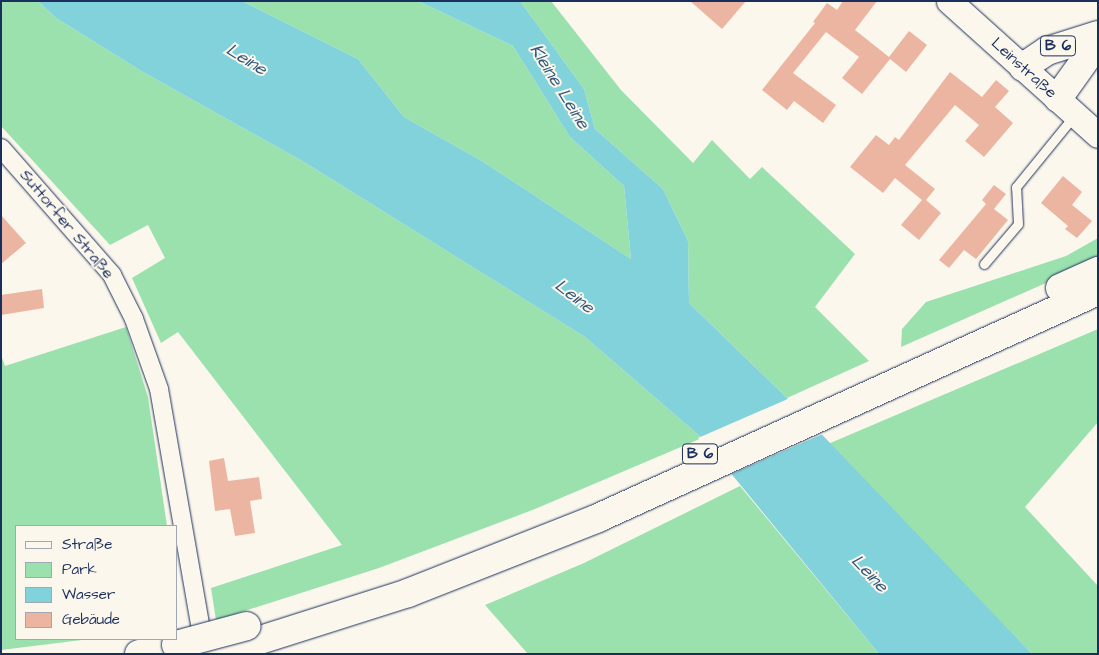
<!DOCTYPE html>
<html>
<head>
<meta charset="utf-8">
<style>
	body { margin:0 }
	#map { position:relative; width:1099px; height:655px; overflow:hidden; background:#fbf7ec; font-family:"Architects Daughter",sans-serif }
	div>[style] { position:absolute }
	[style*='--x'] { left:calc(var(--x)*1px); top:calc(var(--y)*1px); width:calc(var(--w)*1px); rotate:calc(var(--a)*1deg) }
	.green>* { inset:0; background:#9be1ae }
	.water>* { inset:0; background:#81d2db }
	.pier>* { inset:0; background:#fbf7ec }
	.building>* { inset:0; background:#ecb5a1 }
	.roads { filter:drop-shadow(0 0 1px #1b2f5e) drop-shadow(0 0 1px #1b2f5e) }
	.lane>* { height:9px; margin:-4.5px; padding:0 4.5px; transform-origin:4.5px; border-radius:4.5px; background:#fbf7ec }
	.street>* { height:18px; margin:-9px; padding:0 9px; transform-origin:9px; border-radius:9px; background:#fbf7ec }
	.secondary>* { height:25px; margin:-12.5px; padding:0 12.5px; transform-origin:12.5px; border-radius:12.5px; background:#fbf7ec }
	.highway>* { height:28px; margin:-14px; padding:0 14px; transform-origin:14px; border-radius:14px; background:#fbf7ec }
	.bridges { filter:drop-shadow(0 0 1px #1b2f5e) drop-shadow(0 0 1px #1b2f5e) }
	.highway-bridge>* { height:28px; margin:-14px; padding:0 14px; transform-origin:14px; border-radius:14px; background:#fbf7ec }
	span { translate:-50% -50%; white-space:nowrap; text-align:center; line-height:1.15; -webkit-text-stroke:4px #fbf7ec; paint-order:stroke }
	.shield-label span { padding:1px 4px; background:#fbf7ec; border:1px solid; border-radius:4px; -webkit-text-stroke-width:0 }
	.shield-label { font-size:15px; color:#1b2f5e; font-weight:700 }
	.street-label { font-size:16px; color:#1b2f5e }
	.water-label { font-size:18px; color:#34587d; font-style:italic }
	.frame { position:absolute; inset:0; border:2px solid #1b2f5e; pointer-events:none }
	.legend { position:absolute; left:15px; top:525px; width:162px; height:115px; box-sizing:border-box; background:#fbf7ec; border:1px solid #a1a7b3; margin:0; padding:6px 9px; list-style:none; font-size:15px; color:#1b2f5e }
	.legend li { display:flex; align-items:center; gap:10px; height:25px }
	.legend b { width:25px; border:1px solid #a1a7b3 }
</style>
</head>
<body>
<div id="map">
	<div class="green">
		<div style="clip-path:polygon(1px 1px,38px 1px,56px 18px,143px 72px,304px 162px,585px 337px,702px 438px,535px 509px,379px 568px,216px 620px,211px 588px,342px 545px,178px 332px,161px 343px,132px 278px,165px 258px,148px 225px,110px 245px,1px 126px)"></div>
		<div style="clip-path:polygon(242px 1px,418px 1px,513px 46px,570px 137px,624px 186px,631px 259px,482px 161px,404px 117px,358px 59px)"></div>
		<div style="clip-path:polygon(520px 1px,551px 1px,621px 90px,693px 163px,712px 140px,750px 179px,762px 167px,855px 254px,815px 307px,869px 361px,787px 398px,689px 303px,688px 241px,663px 189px,595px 129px,584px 89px)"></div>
		<div style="clip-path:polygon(1098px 238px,1098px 260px,901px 347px,902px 329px,926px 302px,1066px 256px)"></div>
		<div style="clip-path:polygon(126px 327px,148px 397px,167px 526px,16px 526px,16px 639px,90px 639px,1px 650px,1px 355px,5px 366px)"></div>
		<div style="clip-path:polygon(1098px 329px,1098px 422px,1025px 507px,1098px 586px,1098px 654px,1032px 654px,828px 444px)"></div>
		<div style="clip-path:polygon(740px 486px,879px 654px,528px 654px,485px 605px,584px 563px)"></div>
	</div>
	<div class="water">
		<div style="clip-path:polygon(38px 1px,242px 1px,358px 59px,404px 117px,482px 161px,631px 259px,624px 186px,570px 137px,513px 46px,418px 1px,520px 1px,584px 89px,595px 129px,663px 189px,688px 241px,689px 303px,787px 398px,1032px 654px,879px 654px,702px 438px,585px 337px,304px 162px,143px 72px,56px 18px)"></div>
	</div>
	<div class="pier">
		<div style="clip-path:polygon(790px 398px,823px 434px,729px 475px,698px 438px)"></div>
	</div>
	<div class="building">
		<div style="clip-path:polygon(690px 1px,746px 1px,722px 29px)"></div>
		<div style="clip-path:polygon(843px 1px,877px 1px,855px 30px,889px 57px,909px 31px,927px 45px,906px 72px,890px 59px,862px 94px,842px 78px,859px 57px,826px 32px,793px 73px,836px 105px,823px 123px,794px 101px,787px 110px,762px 90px,815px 23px,813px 22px,827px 3px,837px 10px)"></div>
		<div style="clip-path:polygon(950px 72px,982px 97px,996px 80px,1009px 91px,995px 107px,1013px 123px,984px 157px,965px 141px,979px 125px,955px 105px,905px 165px,935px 189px,926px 200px,941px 213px,919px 240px,901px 225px,922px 200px,895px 178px,883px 193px,850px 167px,876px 135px,889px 145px,895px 137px,899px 140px)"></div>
		<div style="clip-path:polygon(1063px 176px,1082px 192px,1072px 205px,1092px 221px,1077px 238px,1065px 229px,1068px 226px,1041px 203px)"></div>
		<div style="clip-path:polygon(994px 185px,1006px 194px,994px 209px,1008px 220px,976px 259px,964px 250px,949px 268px,939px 260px,986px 204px,982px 200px)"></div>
		<div style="clip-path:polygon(1px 215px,26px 243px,1px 264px)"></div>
		<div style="clip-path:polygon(42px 289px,44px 308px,1px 315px,1px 295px)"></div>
		<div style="clip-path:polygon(224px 458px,228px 481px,259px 477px,262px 499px,250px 501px,255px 533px,235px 536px,230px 509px,215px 511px,209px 461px)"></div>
	</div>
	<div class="roads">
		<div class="lane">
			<div style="--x:984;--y:264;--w:52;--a:-49.6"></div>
			<div style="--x:1018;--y:224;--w:37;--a:-93"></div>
			<div style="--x:1016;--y:187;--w:92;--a:-50.8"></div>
		</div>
		<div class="street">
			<div style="--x:1;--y:148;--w:169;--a:48.8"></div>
			<div style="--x:112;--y:275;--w:49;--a:63.4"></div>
			<div style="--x:134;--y:319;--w:74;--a:70.3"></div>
			<div style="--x:159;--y:389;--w:263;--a:80.1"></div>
		</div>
		<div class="secondary">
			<div style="--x:949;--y:1;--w:200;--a:42"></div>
		</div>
		<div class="highway">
			<div style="--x:1023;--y:67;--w:29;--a:-34"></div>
			<div style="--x:1047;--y:51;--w:53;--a:-17.4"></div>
			<div style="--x:1058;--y:98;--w:69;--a:-54.5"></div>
			<div style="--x:1060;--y:288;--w:42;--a:-24.1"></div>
			<div style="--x:139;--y:654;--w:38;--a:-14"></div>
			<div style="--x:216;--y:654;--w:201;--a:-17.6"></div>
			<div style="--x:408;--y:593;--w:204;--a:-21.5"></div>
			<div style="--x:598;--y:518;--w:549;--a:-24.42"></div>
		</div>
	</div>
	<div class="bridges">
		<div class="highway-bridge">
			<div style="--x:176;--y:645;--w:73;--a:-15"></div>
		</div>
	</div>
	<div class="shield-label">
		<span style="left:1058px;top:46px">B 6</span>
		<span style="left:700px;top:454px">B 6</span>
	</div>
	<div class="street-label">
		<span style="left:1024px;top:68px;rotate:42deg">Leinstraße</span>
		<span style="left:67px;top:224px;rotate:50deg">Suttorfer Straße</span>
	</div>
	<div class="water-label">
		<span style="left:246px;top:60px;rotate:32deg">Leine</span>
		<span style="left:559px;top:87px;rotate:58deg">Kleine Leine</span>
		<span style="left:574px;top:297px;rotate:37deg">Leine</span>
		<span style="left:869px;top:574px;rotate:46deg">Leine</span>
	</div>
	<div class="frame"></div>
	<ul class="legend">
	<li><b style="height:6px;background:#fbf7ec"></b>Straße</li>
	<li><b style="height:14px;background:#9be1ae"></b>Park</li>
	<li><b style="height:14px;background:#81d2db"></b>Wasser</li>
	<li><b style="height:14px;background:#ecb5a1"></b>Gebäude</li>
	</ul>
</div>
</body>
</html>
